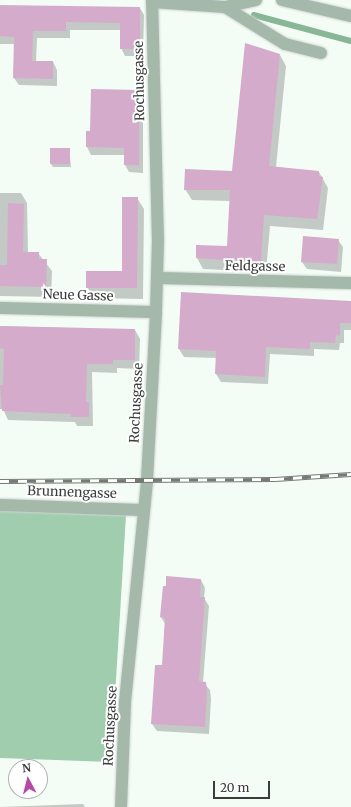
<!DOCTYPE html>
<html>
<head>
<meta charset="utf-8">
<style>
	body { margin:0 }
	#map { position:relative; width:351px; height:807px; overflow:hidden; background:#f4fcf6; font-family:Merriweather,serif }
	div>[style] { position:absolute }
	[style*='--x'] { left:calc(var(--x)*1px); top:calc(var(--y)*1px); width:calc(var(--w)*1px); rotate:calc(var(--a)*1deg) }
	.forest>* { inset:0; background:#a0cdae }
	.shadow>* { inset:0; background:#0003 }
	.stream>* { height:5.5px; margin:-2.75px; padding:0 2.75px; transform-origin:2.75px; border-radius:2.75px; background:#89b697 }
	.building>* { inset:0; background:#d5abcc }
	.roads { filter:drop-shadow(0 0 1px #cfd6d1) drop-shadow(0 0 1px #cfd6d1) }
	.minor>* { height:12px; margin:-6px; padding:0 6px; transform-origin:6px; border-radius:6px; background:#a5b9ab }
	.rail>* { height:4.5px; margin-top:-2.25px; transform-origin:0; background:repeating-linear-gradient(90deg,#fff 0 9px,#757a76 0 18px); box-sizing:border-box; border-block:1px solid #757a76 }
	span { translate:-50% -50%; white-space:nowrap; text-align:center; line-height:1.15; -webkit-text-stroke:4px #fff; paint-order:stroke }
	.street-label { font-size:13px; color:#3a3d3b }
	.north { position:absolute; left:8px; top:759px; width:40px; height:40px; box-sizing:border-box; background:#fff; border:1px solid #b0b1b1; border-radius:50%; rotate:353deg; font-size:11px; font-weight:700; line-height:16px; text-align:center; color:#3a3d3b }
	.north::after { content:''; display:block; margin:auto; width:14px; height:18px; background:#b648a6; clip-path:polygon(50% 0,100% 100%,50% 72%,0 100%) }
	.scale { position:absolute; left:213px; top:781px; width:57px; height:18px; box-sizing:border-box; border:2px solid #3a3d3b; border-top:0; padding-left:5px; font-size:12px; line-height:14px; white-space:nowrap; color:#3a3d3b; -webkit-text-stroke:3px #fff; paint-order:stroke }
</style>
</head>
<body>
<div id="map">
	<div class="forest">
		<div style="clip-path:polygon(0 508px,126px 515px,111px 762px,0 758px)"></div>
	</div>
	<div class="shadow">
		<div style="clip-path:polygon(0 6px,140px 8px,144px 15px,143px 56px,125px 56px,121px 48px,121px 30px,70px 30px,70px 38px,37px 38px,36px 62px,53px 62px,57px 70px,57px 86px,19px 85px,14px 78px,15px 44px,0 44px)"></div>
		<div style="clip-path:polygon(280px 55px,286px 66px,276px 167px,319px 172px,328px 188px,323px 230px,270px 226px,266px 272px,203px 269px,197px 258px,197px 246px,228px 247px,231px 201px,192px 200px,185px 189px,232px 172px)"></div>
		<div style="clip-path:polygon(139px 91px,143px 98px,143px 173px,129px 172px,125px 165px,125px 155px,91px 155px,87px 147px,91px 132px)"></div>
		<div style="clip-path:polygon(69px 149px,71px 167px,53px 167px,51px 164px)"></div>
		<div style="clip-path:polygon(0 193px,21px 193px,27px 203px,28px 253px,38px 253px,52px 271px,51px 297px,0 296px)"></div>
		<div style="clip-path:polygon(137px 198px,144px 209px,143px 299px,94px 298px,87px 287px,123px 272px)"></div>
		<div style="clip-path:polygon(338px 240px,343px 247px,341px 272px,307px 269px,302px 262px)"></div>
		<div style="clip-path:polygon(182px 293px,351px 302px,351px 330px,344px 330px,344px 343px,340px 343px,339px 350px,314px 349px,314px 356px,270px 354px,268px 384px,221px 382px,216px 374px,217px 358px,184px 357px,179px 349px)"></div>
		<div style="clip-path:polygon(0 326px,135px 330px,140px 339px,139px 369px,117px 368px,117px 373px,92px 372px,93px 426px,77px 426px,75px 422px,8px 420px,3px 409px,0 409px)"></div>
		<div style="clip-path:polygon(201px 580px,205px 588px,204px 598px,209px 606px,203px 682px,210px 690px,211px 699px,209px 734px,157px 731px,152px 724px,163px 667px,165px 624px,161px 617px)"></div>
		<div style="clip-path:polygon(83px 804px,85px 807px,0 807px)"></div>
	</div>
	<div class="stream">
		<div style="--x:254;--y:15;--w:100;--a:15"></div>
	</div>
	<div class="building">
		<div style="clip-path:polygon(0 5px,140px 7px,140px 49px,120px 49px,120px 23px,66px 22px,66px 31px,33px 31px,32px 61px,53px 61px,53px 79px,13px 78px,14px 37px,0 36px)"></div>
		<div style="clip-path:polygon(245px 43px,280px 54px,269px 166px,319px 171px,319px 176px,323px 177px,317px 219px,264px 215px,261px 262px,196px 258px,196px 245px,227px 246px,230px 190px,184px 190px,185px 169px,232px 171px)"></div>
		<div style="clip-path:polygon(91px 89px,139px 90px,139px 165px,124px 165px,124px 148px,86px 147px,86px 131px,90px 131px)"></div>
		<div style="clip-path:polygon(50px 148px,70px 148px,70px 164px,50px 164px)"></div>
		<div style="clip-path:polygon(122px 197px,138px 197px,137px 288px,86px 288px,86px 271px,122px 271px)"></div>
		<div style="clip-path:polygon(8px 203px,24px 204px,23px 252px,39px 252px,39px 259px,47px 259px,46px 287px,0 286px,0 265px,7px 265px)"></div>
		<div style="clip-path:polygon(303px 236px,339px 239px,337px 264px,301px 262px)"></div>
		<div style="clip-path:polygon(181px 292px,351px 301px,351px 323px,340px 323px,340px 336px,336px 335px,335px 343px,310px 342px,310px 349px,266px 347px,265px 377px,215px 374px,216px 351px,178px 349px)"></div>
		<div style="clip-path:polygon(0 326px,135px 329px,135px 360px,113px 360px,113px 364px,87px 364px,86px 402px,89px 402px,89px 417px,71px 417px,71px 414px,2px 411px,0 385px,3px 385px,4px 349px,0 348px)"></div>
		<div style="clip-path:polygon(166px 576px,201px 579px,200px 597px,205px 597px,199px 681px,206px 682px,207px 691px,205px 727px,151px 724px,155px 665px,162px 665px,165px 618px,160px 617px,163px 586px,166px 586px)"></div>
	</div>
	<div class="roads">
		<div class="minor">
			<div style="--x:282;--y:0;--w:71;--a:13.1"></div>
			<div style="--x:152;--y:2;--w:73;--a:3.9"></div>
			<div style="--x:225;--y:7;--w:32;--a:-13"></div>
			<div style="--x:225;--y:7;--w:70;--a:31.7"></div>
			<div style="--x:285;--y:44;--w:37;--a:14"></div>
			<div style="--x:157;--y:278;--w:194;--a:1.5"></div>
			<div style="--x:0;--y:308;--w:156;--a:1.5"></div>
			<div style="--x:0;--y:505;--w:142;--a:2"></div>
			<div style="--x:121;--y:807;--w:105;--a:-87.8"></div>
			<div style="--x:125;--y:702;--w:223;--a:-84.3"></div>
			<div style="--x:147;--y:480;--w:168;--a:-86.9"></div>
			<div style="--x:156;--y:312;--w:70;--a:-88.4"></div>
			<div style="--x:158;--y:242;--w:242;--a:-91.4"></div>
		</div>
	</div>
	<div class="rail">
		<div style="--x:0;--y:481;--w:275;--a:-0.4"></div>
		<div style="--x:275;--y:479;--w:76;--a:-3.8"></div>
	</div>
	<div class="street-label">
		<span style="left:140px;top:81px;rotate:-91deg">Rochusgasse</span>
		<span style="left:255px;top:267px;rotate:1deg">Feldgasse</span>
		<span style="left:78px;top:296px;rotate:2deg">Neue Gasse</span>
		<span style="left:137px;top:403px;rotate:-87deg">Rochusgasse</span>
		<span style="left:72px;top:493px;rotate:2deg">Brunnengasse</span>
		<span style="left:111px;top:726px;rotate:-87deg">Rochusgasse</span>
	</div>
	<div class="north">N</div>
	<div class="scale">20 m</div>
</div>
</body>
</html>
